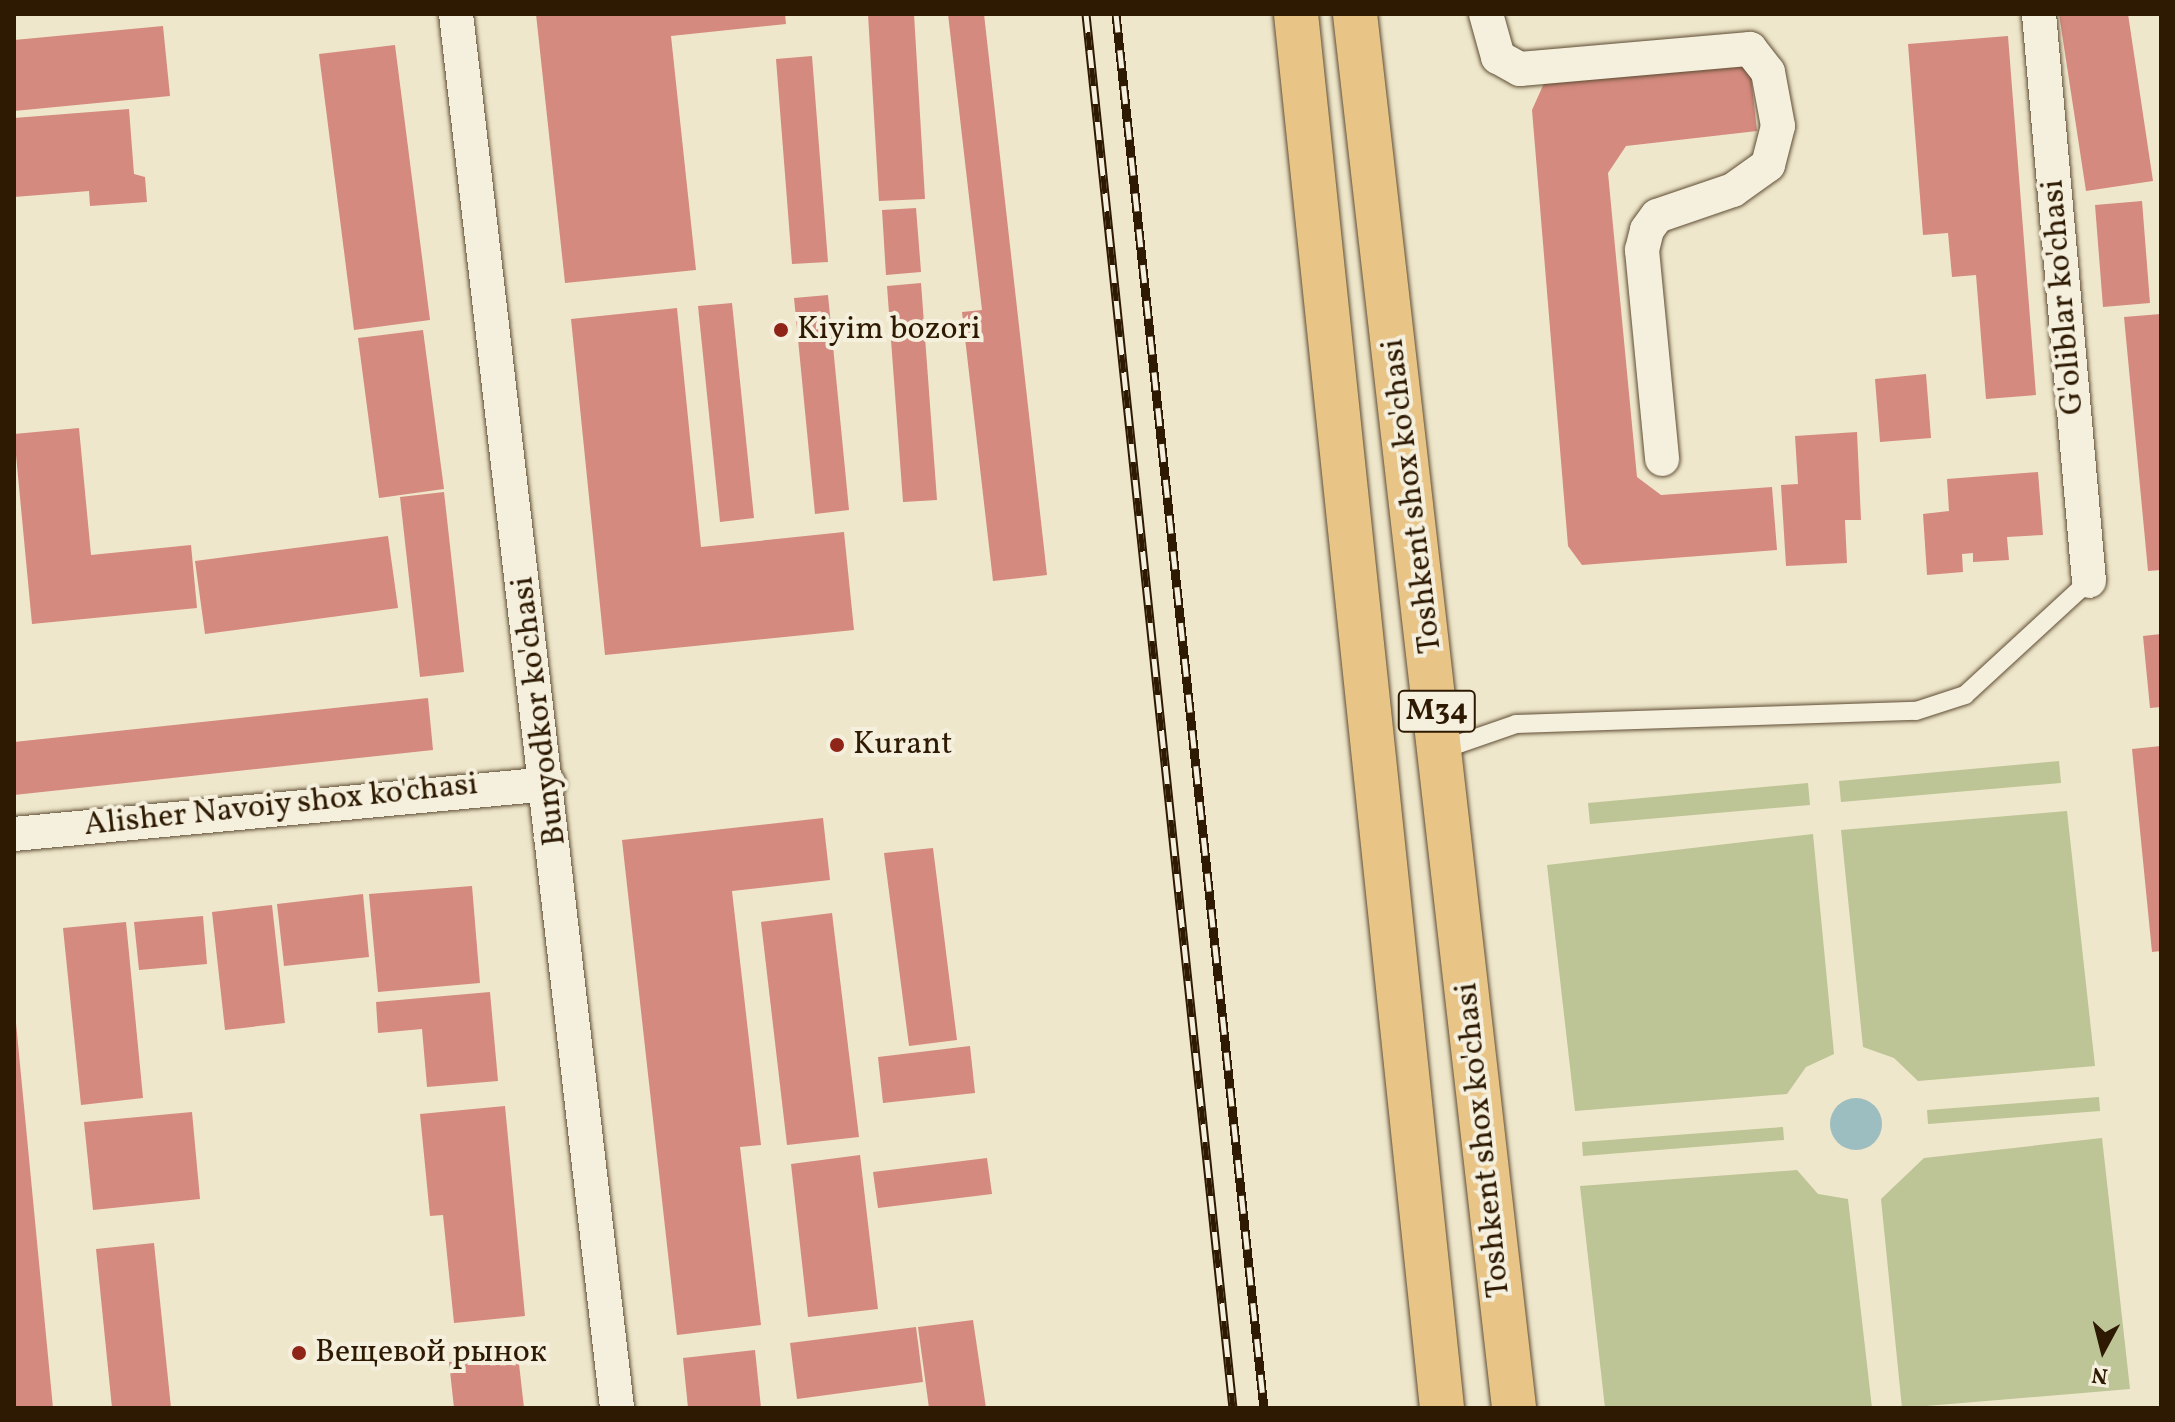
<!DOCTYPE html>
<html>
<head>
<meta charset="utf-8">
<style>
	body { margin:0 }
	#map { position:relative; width:2175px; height:1422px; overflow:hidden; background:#efe7cb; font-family:Vollkorn,serif }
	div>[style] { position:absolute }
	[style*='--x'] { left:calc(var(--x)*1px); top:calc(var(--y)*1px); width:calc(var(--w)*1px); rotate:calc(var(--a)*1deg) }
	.green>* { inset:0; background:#bdc495 }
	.water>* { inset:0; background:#9dbec0 }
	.round { border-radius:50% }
	.building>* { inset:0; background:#d48a7e }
	.roads { filter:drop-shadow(0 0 2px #5e4d34) drop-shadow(0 0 2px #5e4d34) }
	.lane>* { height:18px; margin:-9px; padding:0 9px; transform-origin:9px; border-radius:9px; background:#f5efdd }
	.street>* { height:34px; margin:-17px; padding:0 17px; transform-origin:17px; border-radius:17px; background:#f5efdd }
	.highway>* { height:44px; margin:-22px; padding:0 22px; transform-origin:22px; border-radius:22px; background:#e8c486 }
	.rail>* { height:9px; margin-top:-4.5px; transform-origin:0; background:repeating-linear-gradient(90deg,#f5efdd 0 18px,#2e1a02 0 36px); box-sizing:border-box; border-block:2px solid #2e1a02 }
	.dots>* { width:22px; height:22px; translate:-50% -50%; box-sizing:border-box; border:4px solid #f5efdd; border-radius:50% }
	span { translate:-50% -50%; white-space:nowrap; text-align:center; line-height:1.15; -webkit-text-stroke:8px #f5efdd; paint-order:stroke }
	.shield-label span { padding:2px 6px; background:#f5efdd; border:2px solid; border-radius:6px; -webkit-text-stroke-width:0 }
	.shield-label { font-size:30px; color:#2e1a02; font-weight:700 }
	.street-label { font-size:32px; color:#2e1a02 }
	.poi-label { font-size:32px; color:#2e1a02 }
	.left { translate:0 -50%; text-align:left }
	.frame { position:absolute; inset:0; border:16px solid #2e1a02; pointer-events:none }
	.north { position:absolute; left:2063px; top:1310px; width:80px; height:80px; -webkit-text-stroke:6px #f5efdd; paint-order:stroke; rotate:187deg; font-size:22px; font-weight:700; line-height:32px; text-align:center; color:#2e1a02 }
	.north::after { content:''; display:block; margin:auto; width:28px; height:36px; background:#2e1a02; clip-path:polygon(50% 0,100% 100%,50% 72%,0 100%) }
</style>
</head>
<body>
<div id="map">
	<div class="green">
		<div style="clip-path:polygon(2059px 761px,2061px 783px,1841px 802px,1839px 781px)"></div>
		<div style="clip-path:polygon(1808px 783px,1810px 805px,1590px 824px,1588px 803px)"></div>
		<div style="clip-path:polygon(2067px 811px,2095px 1066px,1918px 1081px,1894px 1058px,1863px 1047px,1841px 830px)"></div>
		<div style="clip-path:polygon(1813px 834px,1834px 1054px,1806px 1067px,1787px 1094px,1575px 1111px,1547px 865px)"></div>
		<div style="clip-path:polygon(2099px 1097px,2100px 1111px,1928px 1124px,1927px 1110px)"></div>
		<div style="clip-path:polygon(1783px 1127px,1784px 1140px,1583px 1156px,1582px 1142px)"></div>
		<div style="clip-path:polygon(2102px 1138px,2130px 1389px,1902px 1408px,1881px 1199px,1924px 1158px)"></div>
		<div style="clip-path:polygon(1797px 1170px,1818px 1194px,1848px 1199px,1872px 1408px,1605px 1408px,1580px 1186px)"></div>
	</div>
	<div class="water">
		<div class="round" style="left:1830px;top:1098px;width:52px;height:52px"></div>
	</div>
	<div class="building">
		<div style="clip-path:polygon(536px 14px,785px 14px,786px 24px,671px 36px,696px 270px,565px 283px)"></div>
		<div style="clip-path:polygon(868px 14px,914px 14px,925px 199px,879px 201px)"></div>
		<div style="clip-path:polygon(948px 14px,984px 14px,1047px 575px,993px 581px,962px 312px,982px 310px)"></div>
		<div style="clip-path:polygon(2059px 14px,2128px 14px,2153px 181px,2086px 191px)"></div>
		<div style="clip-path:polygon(163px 26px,170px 96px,14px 111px,14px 40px)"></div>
		<div style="clip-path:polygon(2008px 36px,2036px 395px,1986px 399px,1976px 275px,1952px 277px,1948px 233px,1923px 235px,1908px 44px)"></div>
		<div style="clip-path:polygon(395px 45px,430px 320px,354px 330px,319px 54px)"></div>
		<div style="clip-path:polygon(812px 56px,828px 262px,792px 264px,776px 59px)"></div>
		<div style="clip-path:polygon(1749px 58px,1757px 131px,1626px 146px,1608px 173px,1637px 477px,1661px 495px,1772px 487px,1777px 550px,1582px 565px,1568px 546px,1532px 110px,1545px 81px)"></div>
		<div style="clip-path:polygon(129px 109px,134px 174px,145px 177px,147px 202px,90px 206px,89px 191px,14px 197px,14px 118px)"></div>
		<div style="clip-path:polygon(2142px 201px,2150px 303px,2103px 307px,2095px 205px)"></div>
		<div style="clip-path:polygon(916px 208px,921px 272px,886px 275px,882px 210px)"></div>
		<div style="clip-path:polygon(921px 283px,937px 500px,903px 502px,887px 286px)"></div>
		<div style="clip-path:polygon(828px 295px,849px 510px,815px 514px,794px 298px)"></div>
		<div style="clip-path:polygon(732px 303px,754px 518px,720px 522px,698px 306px)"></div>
		<div style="clip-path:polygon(677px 308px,701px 547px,844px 532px,854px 630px,605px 655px,571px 319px)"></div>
		<div style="clip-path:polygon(2161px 314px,2161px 570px,2148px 571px,2124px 317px)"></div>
		<div style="clip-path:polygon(423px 330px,444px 489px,379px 498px,358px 338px)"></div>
		<div style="clip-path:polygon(1926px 374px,1931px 438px,1880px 442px,1875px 379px)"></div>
		<div style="clip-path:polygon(79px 428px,91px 555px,191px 545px,197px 608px,32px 624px,14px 434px)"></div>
		<div style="clip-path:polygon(1857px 432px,1861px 520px,1845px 520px,1847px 563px,1786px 566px,1781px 485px,1798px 484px,1795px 436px)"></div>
		<div style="clip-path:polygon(2038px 472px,2043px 535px,2007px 537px,2009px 560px,1973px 562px,1973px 553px,1962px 554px,1963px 572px,1927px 575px,1923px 514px,1949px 511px,1947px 479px)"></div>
		<div style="clip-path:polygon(444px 492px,464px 672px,420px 677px,400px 497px)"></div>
		<div style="clip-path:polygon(388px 536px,398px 608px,205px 634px,195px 561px)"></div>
		<div style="clip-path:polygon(2161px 634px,2161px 707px,2150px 708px,2143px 636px)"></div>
		<div style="clip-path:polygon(428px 698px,433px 750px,14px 795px,14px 742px)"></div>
		<div class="round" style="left:827px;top:735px;width:20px;height:20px"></div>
		<div style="clip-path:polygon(2161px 746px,2161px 951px,2152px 952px,2132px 749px)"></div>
		<div style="clip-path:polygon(823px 818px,830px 880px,732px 891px,761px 1145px,740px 1147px,761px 1325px,677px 1335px,622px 840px)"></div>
		<div style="clip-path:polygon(933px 848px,957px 1040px,909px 1046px,884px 853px)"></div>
		<div style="clip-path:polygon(472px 886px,480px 983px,378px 992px,369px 894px)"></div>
		<div style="clip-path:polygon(363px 894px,369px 957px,284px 966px,277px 904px)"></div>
		<div style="clip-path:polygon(272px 905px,285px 1023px,225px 1030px,212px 912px)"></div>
		<div style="clip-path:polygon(832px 913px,859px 1137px,787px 1145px,761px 922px)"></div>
		<div style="clip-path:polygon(203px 916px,207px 964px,139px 970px,134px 922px)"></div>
		<div style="clip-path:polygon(126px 922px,143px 1098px,81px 1105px,63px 928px)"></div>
		<div style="clip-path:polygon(490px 992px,498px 1081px,427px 1087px,422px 1029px,378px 1033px,376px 1002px)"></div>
		<div style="clip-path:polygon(14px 1023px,16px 1023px,53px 1408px,14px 1408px)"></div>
		<div style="clip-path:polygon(970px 1046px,975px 1093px,883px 1103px,878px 1057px)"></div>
		<div style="clip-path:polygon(505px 1106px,525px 1316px,454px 1323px,443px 1215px,430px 1216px,420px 1114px)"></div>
		<div style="clip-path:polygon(192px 1112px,200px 1199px,93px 1210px,84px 1122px)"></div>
		<div style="clip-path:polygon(860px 1155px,878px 1309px,808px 1317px,791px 1164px)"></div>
		<div style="clip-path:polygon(987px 1158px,992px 1194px,878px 1208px,873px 1172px)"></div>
		<div style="clip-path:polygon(154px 1243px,171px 1408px,112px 1408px,96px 1249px)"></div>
		<div style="clip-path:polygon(973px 1320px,986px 1408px,929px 1408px,918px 1327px)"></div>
		<div style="clip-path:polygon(916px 1327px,923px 1382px,797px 1399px,790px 1343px)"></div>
		<div style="clip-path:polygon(755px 1350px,761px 1408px,688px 1408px,683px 1358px)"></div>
		<div style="clip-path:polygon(518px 1355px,524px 1408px,454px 1408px,449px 1362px)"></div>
	</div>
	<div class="roads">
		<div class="lane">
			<div style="--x:1441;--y:750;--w:79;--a:-19.1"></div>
			<div style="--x:1516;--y:724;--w:400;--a:-1.9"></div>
			<div style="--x:1916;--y:711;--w:52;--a:-18.1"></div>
			<div style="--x:1965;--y:695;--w:168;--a:-42.6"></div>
		</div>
		<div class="street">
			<div style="--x:456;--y:14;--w:1403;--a:83.41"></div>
			<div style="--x:1486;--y:14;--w:45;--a:74.4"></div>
			<div style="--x:1498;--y:57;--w:25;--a:29"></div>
			<div style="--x:1520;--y:69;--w:231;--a:-5"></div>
			<div style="--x:1750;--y:49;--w:29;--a:52"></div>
			<div style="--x:1768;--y:72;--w:55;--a:79.5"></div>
			<div style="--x:1778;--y:126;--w:40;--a:104.4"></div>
			<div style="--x:1768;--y:165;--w:43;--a:144.5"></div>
			<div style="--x:1733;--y:190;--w:80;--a:161.1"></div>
			<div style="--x:1657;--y:216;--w:17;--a:126"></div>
			<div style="--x:1647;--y:230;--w:21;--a:104"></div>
			<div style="--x:1642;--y:250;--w:210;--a:84.5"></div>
			<div style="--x:2039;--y:14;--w:569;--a:84.96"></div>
			<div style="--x:14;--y:834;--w:537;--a:-5.34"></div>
		</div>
		<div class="highway">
			<div style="--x:1296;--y:14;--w:1402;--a:84.02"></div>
			<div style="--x:1355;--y:14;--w:1403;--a:83.49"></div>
		</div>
	</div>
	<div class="rail">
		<div style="--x:1086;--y:14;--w:1402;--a:83.98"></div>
		<div style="--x:1116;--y:14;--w:1402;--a:83.94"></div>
	</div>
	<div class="dots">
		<div style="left:781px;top:330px;background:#8f2418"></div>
		<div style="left:837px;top:745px;background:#8f2418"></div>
		<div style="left:299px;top:1353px;background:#8f2418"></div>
	</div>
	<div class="shield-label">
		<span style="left:1437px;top:711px">M34</span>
	</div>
	<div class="street-label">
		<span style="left:2064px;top:297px;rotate:-95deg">G'oliblar ko'chasi</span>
		<span style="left:1413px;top:496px;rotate:-97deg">Toshkent shox ko'chasi</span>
		<span style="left:540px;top:711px;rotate:-97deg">Bunyodkor ko'chasi</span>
		<span style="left:281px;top:806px;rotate:-6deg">Alisher Navoiy shox ko'chasi</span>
		<span style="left:1484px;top:1140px;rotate:-96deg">Toshkent shox ko'chasi</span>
	</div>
	<div class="poi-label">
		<span class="left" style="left:797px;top:330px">Kiyim bozori</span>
		<span class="left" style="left:853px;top:745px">Kurant</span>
		<span class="left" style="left:315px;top:1353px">Вещевой рынок</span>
	</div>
	<div class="frame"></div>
	<div class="north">N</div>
</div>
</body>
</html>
